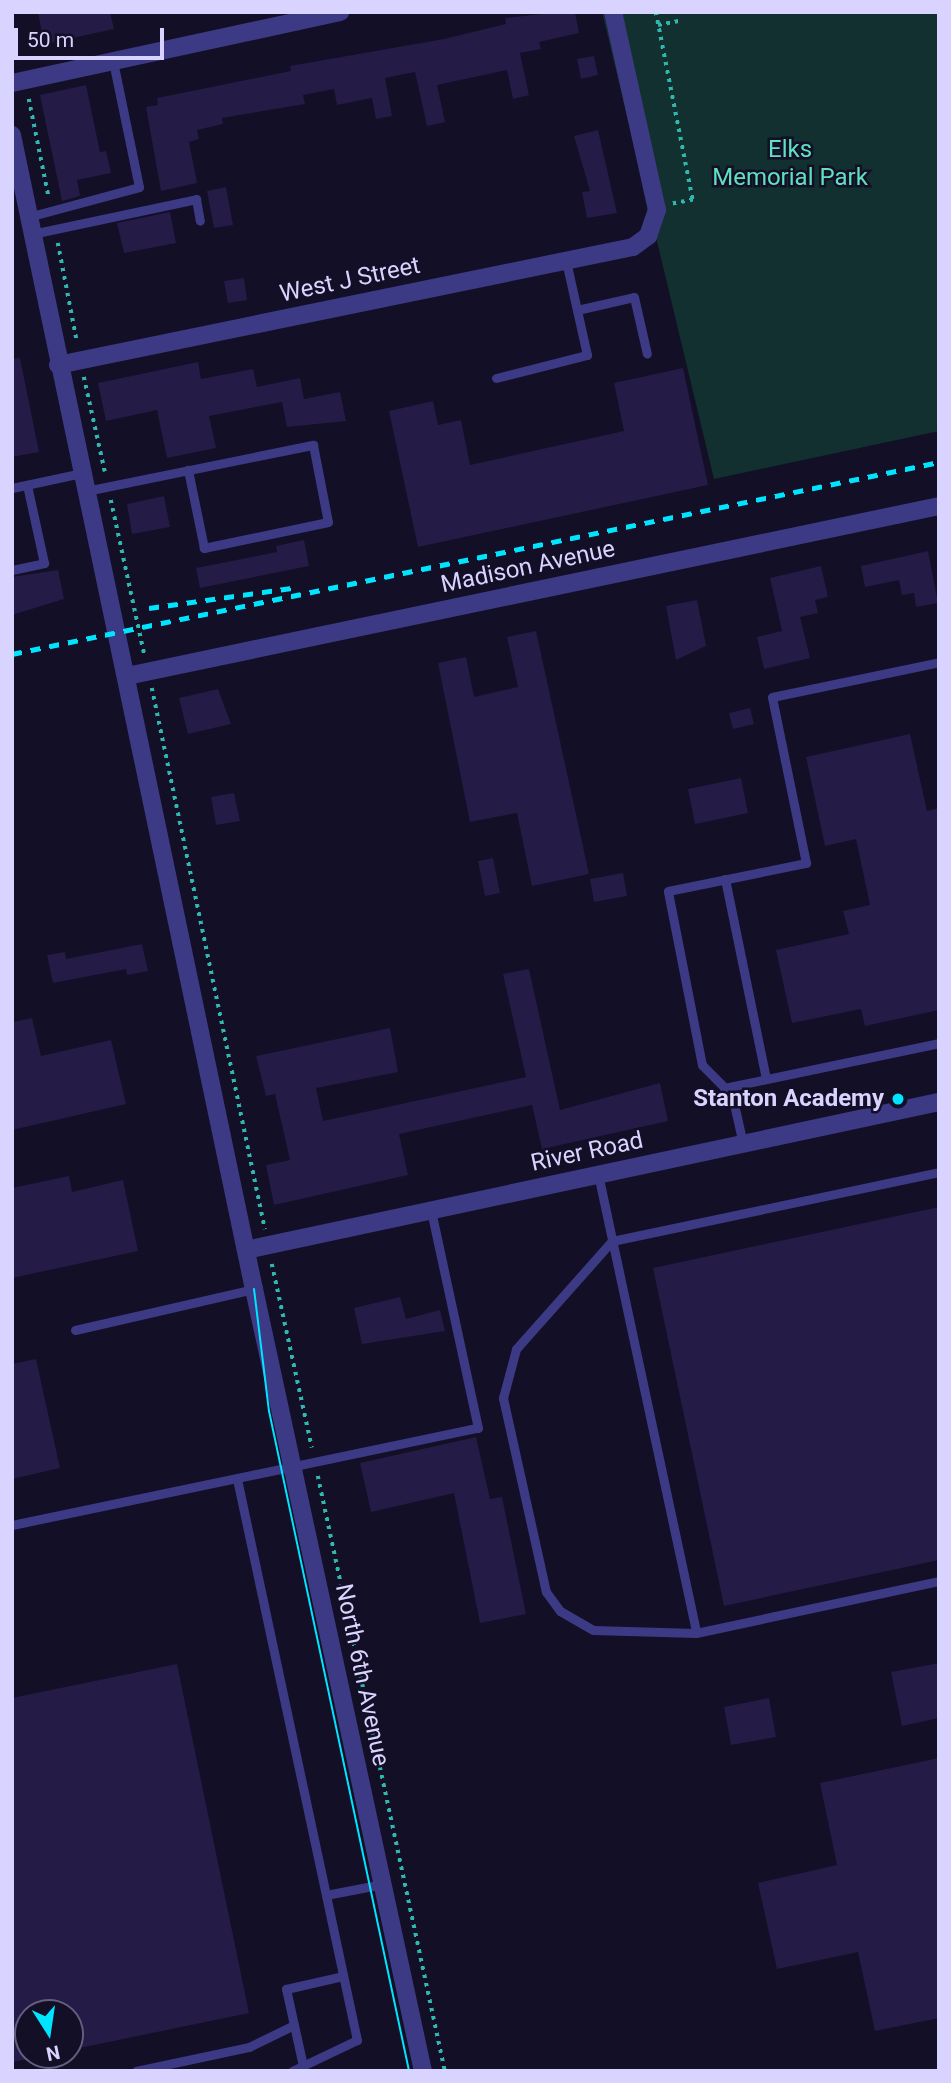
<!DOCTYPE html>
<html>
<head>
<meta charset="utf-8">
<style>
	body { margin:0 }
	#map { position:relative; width:951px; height:2083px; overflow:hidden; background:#130f26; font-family:Roboto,sans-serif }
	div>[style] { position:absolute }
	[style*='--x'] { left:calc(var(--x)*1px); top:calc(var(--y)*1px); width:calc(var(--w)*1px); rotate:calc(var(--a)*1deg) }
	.green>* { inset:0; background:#12302f }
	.building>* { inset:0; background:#241b47 }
	.path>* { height:3.5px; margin-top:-1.75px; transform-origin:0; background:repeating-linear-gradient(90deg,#2fb8b0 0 3.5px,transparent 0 8.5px) }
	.service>* { height:9px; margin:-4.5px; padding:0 4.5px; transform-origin:4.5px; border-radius:4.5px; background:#3d3a85 }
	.minor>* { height:18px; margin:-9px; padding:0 9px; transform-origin:9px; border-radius:9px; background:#3d3a85 }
	.tertiary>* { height:18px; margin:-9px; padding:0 9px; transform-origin:9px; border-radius:9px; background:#3d3a85 }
	.tram>* { height:2px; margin:-1px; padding:0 1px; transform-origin:1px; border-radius:1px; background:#00e5ff }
	.rail>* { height:5px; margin-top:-2.5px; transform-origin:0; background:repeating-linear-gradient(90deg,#00e5ff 0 10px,transparent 0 19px) }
	.dots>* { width:19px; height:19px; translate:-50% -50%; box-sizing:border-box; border:4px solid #130f26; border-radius:50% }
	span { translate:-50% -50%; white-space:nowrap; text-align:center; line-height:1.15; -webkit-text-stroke:5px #130f26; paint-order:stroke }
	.park-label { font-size:24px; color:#5fe0c0 }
	.street-label { font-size:24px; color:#d9d4ff }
	.poi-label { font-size:24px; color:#d9d4ff; font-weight:700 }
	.right { translate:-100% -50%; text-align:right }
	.frame { position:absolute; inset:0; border:14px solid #d9d4ff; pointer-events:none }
	.north { position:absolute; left:14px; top:1999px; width:70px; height:70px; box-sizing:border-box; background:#130f26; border:2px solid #625e7d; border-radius:50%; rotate:168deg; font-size:19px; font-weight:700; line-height:28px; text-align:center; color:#d9d4ff }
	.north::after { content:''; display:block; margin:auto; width:24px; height:32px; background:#00e5ff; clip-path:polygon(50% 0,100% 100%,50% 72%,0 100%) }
	.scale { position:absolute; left:14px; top:28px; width:150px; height:32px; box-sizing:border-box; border:4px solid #d9d4ff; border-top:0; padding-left:9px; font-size:21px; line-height:24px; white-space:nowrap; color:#d9d4ff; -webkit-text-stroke:5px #130f26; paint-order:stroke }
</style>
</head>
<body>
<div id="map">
	<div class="green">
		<div style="clip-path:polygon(602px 12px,939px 12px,939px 431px,714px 479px)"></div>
	</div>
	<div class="building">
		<div style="clip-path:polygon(38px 12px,110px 12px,114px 29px,44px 44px)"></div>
		<div style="clip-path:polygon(560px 12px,575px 12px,579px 33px,539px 42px,541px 49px,520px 53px,529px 95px,513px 99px,507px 70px,437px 85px,445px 122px,427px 126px,415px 72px,385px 78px,392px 116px,376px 119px,372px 98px,337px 105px,334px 89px,303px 95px,305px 104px,222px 118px,223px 124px,197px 130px,199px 139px,189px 142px,197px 183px,161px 191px,146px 107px,158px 105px,157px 98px,291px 71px,290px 66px,444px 39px,506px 24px,505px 18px)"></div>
		<div style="clip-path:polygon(594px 56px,598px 75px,581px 79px,577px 59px)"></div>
		<div style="clip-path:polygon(86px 85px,100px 152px,106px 151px,111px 173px,77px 180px,80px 196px,62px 201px,40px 95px)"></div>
		<div style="clip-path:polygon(598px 130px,617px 213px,587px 218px,582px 192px,590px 191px,574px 136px)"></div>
		<div style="clip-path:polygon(226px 187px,233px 225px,214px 228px,207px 191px)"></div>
		<div style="clip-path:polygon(170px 212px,176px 243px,124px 253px,117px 223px)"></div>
		<div style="clip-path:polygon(244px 278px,247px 300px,228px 303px,224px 281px)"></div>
		<div style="clip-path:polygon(20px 358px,39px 452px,12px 457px,12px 359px)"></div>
		<div style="clip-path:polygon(198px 362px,201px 379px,253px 369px,257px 387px,300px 378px,304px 399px,340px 392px,346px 421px,287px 427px,282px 402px,209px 416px,216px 448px,167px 458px,157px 410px,106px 421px,98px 383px)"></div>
		<div style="clip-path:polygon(683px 368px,708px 485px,418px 547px,389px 411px,433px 401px,438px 425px,461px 420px,470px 465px,624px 431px,614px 383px)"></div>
		<div style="clip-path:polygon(164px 496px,170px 527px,132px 534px,127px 504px)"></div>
		<div style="clip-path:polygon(304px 540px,309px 566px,200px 588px,196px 568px,277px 552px,276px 546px)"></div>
		<div style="clip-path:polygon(928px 551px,938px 603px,916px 607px,914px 593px,902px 595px,899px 580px,865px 587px,861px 566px)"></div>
		<div style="clip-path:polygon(821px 566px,828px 597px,815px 600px,818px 613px,800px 617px,810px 658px,764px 669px,757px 637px,782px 631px,770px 578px)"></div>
		<div style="clip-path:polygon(58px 570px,64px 599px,12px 615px,12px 577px)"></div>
		<div style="clip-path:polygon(697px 600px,706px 646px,676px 660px,666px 606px)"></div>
		<div style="clip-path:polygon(536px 631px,589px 874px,532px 886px,517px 813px,470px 822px,438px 663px,466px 657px,474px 697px,518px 687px,507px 637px)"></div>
		<div style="clip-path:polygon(218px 689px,231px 724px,188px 734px,179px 698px)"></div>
		<div style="clip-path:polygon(750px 708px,754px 724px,733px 729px,729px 713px)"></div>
		<div style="clip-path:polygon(910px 734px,927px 811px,939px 808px,939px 1010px,865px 1026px,861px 1009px,792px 1023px,776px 950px,849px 934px,843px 911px,870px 905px,856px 839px,825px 846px,806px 757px)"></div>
		<div style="clip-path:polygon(741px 778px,748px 813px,695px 824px,688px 789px)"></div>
		<div style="clip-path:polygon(234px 793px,240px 821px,216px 825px,211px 797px)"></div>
		<div style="clip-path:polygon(493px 858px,500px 893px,485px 896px,478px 861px)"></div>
		<div style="clip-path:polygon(623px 873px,627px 896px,594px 902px,590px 879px)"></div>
		<div style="clip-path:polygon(142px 944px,148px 971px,127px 975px,126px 969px,53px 983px,47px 955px,65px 952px,66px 959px)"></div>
		<div style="clip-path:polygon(529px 969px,560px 1110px,660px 1083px,668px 1121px,542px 1149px,532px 1105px,399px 1134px,408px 1175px,274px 1205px,266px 1165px,290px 1160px,275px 1094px,266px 1096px,256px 1056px,390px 1028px,398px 1072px,316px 1088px,323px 1121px,526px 1077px,503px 974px)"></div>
		<div style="clip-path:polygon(32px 1018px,41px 1056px,111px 1040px,126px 1104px,12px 1130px,12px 1022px)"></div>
		<div style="clip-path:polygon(69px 1176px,72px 1192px,123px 1180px,138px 1251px,12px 1278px,12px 1188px)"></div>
		<div style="clip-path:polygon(939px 1207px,939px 1560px,724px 1606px,653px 1268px)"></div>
		<div style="clip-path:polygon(400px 1297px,406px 1319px,440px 1310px,445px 1331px,362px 1344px,354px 1308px)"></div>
		<div style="clip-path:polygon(36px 1359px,60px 1468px,12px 1479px,12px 1364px)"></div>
		<div style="clip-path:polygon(476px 1437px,490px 1499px,502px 1497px,526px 1614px,480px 1623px,454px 1493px,371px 1512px,360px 1463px)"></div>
		<div style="clip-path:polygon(939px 1663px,939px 1718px,902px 1726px,891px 1672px)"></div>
		<div style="clip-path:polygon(177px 1664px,249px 2013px,70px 2050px,70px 2013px,28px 2013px,28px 2059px,12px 2062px,12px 1698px)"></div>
		<div style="clip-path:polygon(769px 1698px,776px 1737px,731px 1745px,724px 1707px)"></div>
		<div style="clip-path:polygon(939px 1758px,939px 2018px,875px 2031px,858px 1952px,777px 1969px,758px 1883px,837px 1865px,820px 1783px)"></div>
	</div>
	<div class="path">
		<div style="--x:656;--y:12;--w:192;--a:78.9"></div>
		<div style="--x:693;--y:200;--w:21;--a:169"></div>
		<div style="--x:658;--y:25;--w:21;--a:-11"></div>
		<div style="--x:29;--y:99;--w:101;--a:78.6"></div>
		<div style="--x:58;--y:243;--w:101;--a:79.1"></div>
		<div style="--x:84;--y:377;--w:97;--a:77.5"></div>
		<div style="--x:111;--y:500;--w:157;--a:77.8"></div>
		<div style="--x:152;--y:688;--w:553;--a:78.2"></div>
		<div style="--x:272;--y:1264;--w:188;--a:77.7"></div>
		<div style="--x:318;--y:1476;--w:608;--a:77.95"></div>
	</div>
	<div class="service">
		<div style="--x:28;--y:217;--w:115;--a:-15.1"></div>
		<div style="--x:139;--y:187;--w:129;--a:-101.7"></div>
		<div style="--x:32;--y:234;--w:168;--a:-12"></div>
		<div style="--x:196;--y:199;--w:22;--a:80"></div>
		<div style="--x:577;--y:310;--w:58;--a:-12.8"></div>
		<div style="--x:634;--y:297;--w:58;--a:77.2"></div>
		<div style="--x:496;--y:378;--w:94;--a:-14.2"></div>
		<div style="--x:587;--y:355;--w:96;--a:-102.6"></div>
		<div style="--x:12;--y:488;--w:72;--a:-12.1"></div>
		<div style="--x:86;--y:491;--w:232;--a:-11.5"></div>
		<div style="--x:313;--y:445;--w:78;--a:79"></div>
		<div style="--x:328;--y:522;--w:127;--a:168.2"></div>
		<div style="--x:204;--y:548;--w:80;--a:-101.6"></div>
		<div style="--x:12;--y:570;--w:33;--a:-12"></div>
		<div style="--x:44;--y:563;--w:80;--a:-102.3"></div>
		<div style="--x:725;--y:879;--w:204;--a:78.4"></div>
		<div style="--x:724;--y:1088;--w:220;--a:-11.8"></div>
		<div style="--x:743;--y:1144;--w:50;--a:-102.7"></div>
		<div style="--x:732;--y:1095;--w:42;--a:-135"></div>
		<div style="--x:702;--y:1065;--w:177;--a:-101.1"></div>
		<div style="--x:668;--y:891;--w:141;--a:-11.5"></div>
		<div style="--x:806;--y:863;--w:169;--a:-101.6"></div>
		<div style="--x:772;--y:697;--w:171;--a:-11.8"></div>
		<div style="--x:598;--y:1174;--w:469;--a:77.9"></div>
		<div style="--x:696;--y:1633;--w:249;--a:-12.1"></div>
		<div style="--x:75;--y:1330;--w:184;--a:-12.9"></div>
		<div style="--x:237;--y:1479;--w:574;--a:77.93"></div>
		<div style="--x:357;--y:2040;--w:72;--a:154.5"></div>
		<div style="--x:12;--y:1525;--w:476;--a:-11.8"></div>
		<div style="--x:478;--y:1428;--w:223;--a:-102.2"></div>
		<div style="--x:696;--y:1633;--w:103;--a:-178.3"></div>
		<div style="--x:593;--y:1630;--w:38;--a:-150"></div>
		<div style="--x:560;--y:1611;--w:24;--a:-126"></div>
		<div style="--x:546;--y:1592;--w:199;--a:-102.5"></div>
		<div style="--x:503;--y:1398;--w:51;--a:-75.1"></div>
		<div style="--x:516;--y:1349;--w:144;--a:-48.4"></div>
		<div style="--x:612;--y:1241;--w:334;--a:-11.9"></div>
		<div style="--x:326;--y:1895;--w:58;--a:-10.9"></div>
		<div style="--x:303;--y:2066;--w:79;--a:-102.4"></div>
		<div style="--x:286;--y:1989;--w:58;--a:-12.8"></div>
		<div style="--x:136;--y:2071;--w:116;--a:-12"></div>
		<div style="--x:249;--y:2047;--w:50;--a:-26.1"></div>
	</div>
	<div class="minor">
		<div style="--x:12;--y:83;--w:336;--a:-12.2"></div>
		<div style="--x:58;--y:365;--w:587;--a:-11.6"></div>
		<div style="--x:633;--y:247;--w:19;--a:-36"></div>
		<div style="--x:648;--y:236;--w:28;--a:-71"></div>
		<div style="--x:657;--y:210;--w:203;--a:-102.5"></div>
		<div style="--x:127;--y:676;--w:830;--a:-11.82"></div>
		<div style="--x:254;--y:1289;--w:800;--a:77.81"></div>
	</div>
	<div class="tertiary">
		<div style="--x:12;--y:135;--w:1179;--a:78.16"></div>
		<div style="--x:246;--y:1250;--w:709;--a:-12.06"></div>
	</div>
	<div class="tram">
		<div style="--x:254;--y:1289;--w:123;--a:83"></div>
		<div style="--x:269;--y:1411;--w:675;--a:78.02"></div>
	</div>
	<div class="rail">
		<div style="--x:149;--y:608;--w:144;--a:-8"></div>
		<div style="--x:12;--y:654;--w:947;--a:-11.7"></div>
	</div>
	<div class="dots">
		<div style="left:898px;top:1099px;background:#00e5ff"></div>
	</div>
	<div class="park-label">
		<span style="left:790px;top:164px">Elks<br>Memorial Park</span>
	</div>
	<div class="street-label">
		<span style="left:350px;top:280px;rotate:-12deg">West J Street</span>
		<span style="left:528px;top:567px;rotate:-12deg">Madison Avenue</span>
		<span style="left:587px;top:1152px;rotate:-12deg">River Road</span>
		<span style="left:362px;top:1675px;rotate:78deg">North 6th Avenue</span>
	</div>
	<div class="poi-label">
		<span class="right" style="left:884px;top:1099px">Stanton Academy</span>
	</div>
	<div class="frame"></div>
	<div class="north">N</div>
	<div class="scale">50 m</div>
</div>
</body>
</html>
